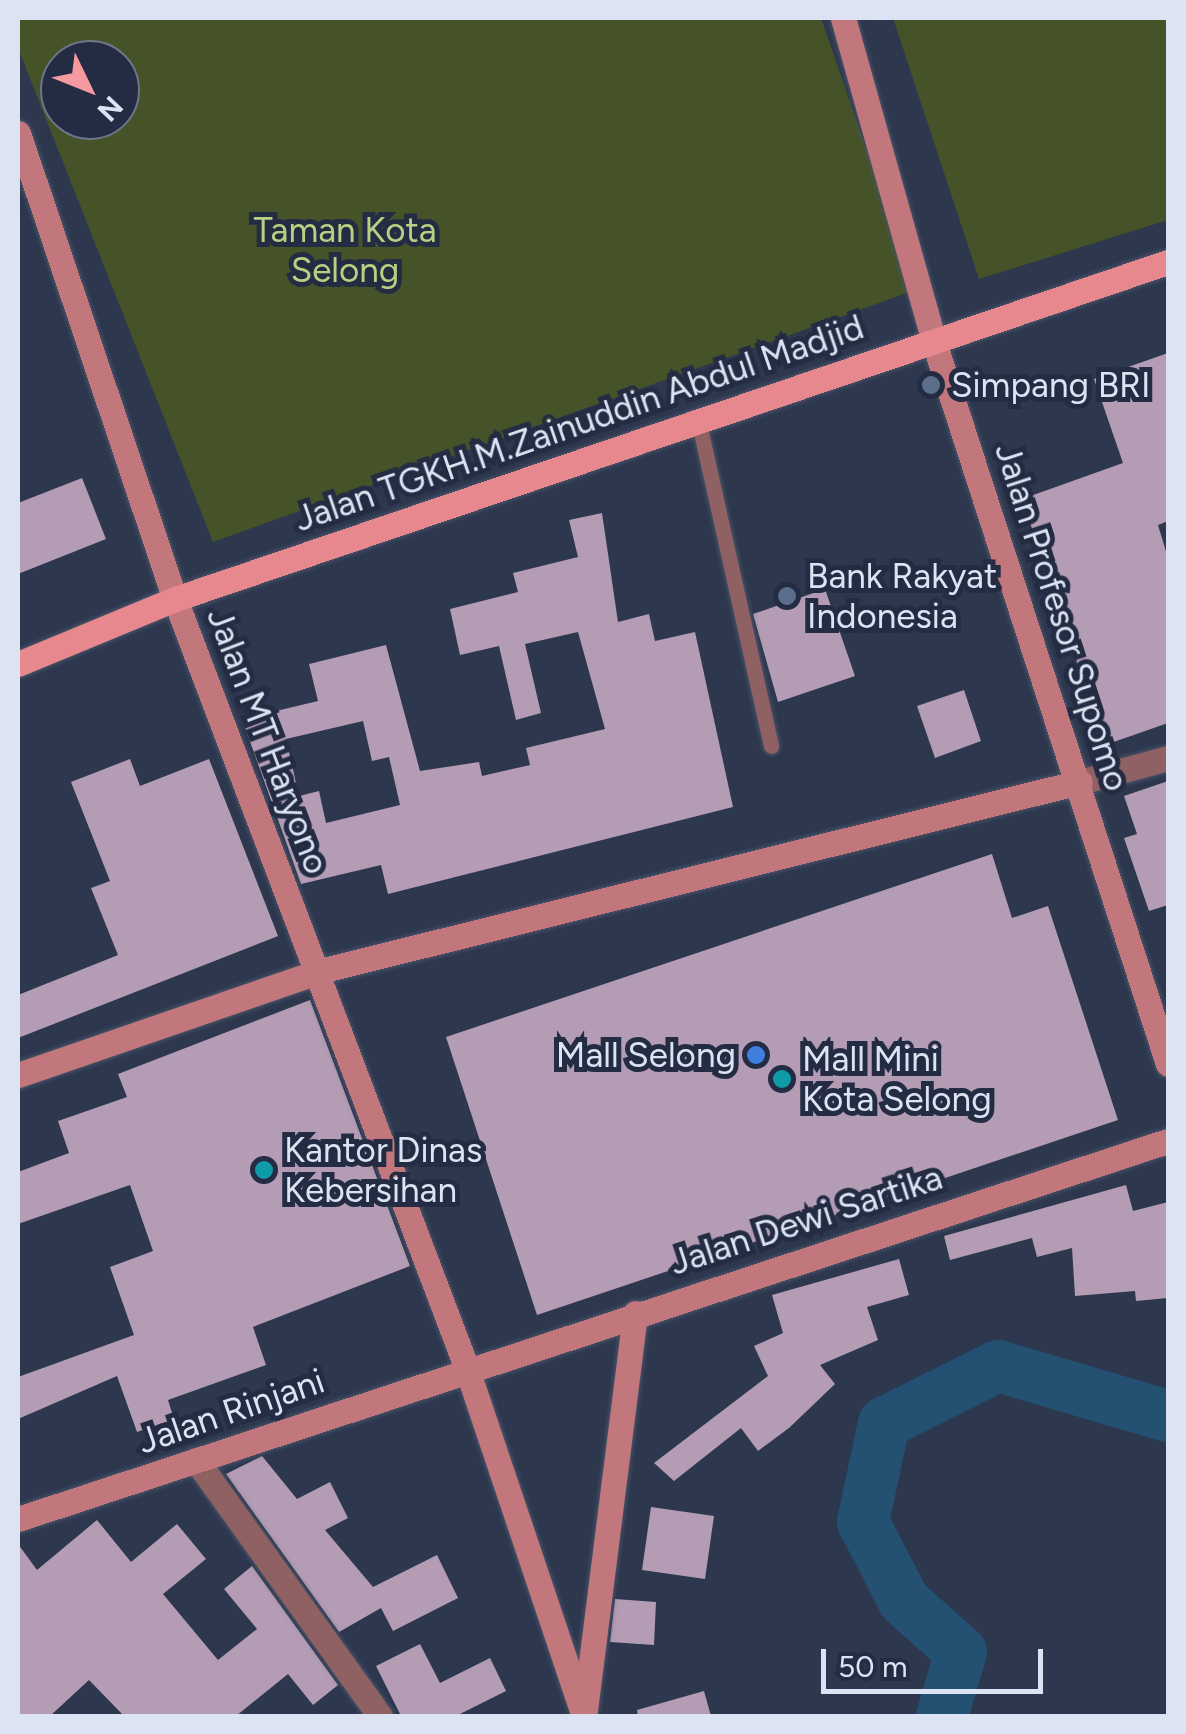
<!DOCTYPE html>
<html>
<head>
<meta charset="utf-8">
<style>
	body { margin:0 }
	#map { position:relative; width:1186px; height:1734px; overflow:hidden; background:#2d374e; font-family:Figtree,sans-serif }
	div>[style] { position:absolute }
	[style*='--x'] { left:calc(var(--x)*1px); top:calc(var(--y)*1px); width:calc(var(--w)*1px); rotate:calc(var(--a)*1deg) }
	.green>* { inset:0; background:#465328 }
	.river>* { height:52px; margin:-26px; padding:0 26px; transform-origin:26px; border-radius:26px; background:#245072 }
	.building>* { inset:0; background:#b39cb4 }
	.roads { filter:drop-shadow(0 0 2px #495368) drop-shadow(0 0 2px #495368) }
	.lane>* { height:15px; margin:-7.5px; padding:0 7.5px; transform-origin:7.5px; border-radius:7.5px; background:#906163 }
	.street>* { height:25px; margin:-12.5px; padding:0 12.5px; transform-origin:12.5px; border-radius:12.5px; background:#906163 }
	.secondary>* { height:25px; margin:-12.5px; padding:0 12.5px; transform-origin:12.5px; border-radius:12.5px; background:#c1777b }
	.primary>* { height:25px; margin:-12.5px; padding:0 12.5px; transform-origin:12.5px; border-radius:12.5px; background:#e6888e }
	.dots>* { width:28px; height:28px; translate:-50% -50%; box-sizing:border-box; border:5px solid #232c43; border-radius:50% }
	span { translate:-50% -50%; white-space:nowrap; text-align:center; line-height:1.15; -webkit-text-stroke:10px #232c43; paint-order:stroke }
	.park-label { font-size:35px; color:#b7d082 }
	.poi-label { font-size:35px; color:#dce3f2 }
	.left { translate:0 -50%; text-align:left }
	.right { translate:-100% -50%; text-align:right }
	.street-label { font-size:35px; color:#dce3f2 }
	.frame { position:absolute; inset:0; border:20px solid #dce3f2; pointer-events:none }
	.north { position:absolute; left:40px; top:40px; width:100px; height:100px; box-sizing:border-box; background:#232c43; border:2px solid #6d7589; border-radius:50%; rotate:133deg; font-size:28px; font-weight:700; line-height:40px; text-align:center; color:#dce3f2 }
	.north::after { content:''; display:block; margin:auto; width:35px; height:45px; background:#f49aa0; clip-path:polygon(50% 0,100% 100%,50% 72%,0 100%) }
	.scale { position:absolute; left:821px; top:1649px; width:222px; height:45px; box-sizing:border-box; border:5px solid #dce3f2; border-top:0; padding-left:12px; font-size:30px; line-height:35px; white-space:nowrap; color:#dce3f2; -webkit-text-stroke:8px #232c43; paint-order:stroke }
</style>
</head>
<body>
<div id="map">
	<div class="green">
		<div style="clip-path:polygon(evenodd,18px 18px,821px 18px,915px 290px,213px 542px,18px 48px,18px 18px,60px 60px,120px 60px,120px 120px,60px 120px,60px 60px)"></div>
		<div style="clip-path:polygon(893px 18px,1168px 18px,1168px 220px,979px 279px)"></div>
	</div>
	<div class="river">
		<div style="--x:942;--y:1716;--w:67;--a:-73.5"></div>
		<div style="--x:961;--y:1652;--w:76;--a:-138.2"></div>
		<div style="--x:904;--y:1601;--w:89;--a:-117.4"></div>
		<div style="--x:863;--y:1522;--w:101;--a:-78"></div>
		<div style="--x:884;--y:1423;--w:127;--a:-26.6"></div>
		<div style="--x:998;--y:1366;--w:177;--a:16.4"></div>
	</div>
	<div class="building">
		<div style="clip-path:polygon(1168px 353px,1168px 521px,1158px 525px,1168px 558px,1168px 723px,1105px 745px,1022px 499px,1123px 463px,1094px 379px)"></div>
		<div style="clip-path:polygon(82px 478px,106px 539px,18px 574px,18px 503px)"></div>
		<div style="clip-path:polygon(evenodd,602px 513px,618px 622px,649px 614px,655px 641px,695px 632px,733px 807px,388px 894px,381px 865px,301px 884px,242px 719px,318px 701px,309px 664px,386px 645px,420px 771px,479px 762px,482px 776px,530px 765px,526px 748px,605px 729px,578px 632px,525px 644px,541px 713px,516px 720px,499px 646px,460px 655px,450px 609px,518px 592px,513px 573px,578px 557px,569px 520px,602px 513px,363px 721px,372px 761px,389px 757px,400px 805px,326px 823px,319px 791px,299px 796px,286px 739px,363px 721px)"></div>
		<div style="clip-path:polygon(825px 589px,855px 676px,778px 702px,753px 614px)"></div>
		<div style="clip-path:polygon(964px 690px,981px 741px,935px 758px,917px 706px)"></div>
		<div style="clip-path:polygon(130px 759px,140px 786px,209px 759px,278px 936px,18px 1038px,18px 995px,118px 955px,91px 888px,110px 881px,71px 782px)"></div>
		<div style="clip-path:polygon(1168px 781px,1168px 905px,1149px 911px,1124px 838px,1137px 834px,1124px 796px)"></div>
		<div style="clip-path:polygon(992px 854px,1012px 918px,1048px 906px,1118px 1120px,537px 1315px,446px 1037px)"></div>
		<div style="clip-path:polygon(310px 1000px,410px 1266px,253px 1327px,266px 1365px,168px 1400px,174px 1419px,137px 1432px,117px 1376px,18px 1419px,18px 1377px,134px 1335px,110px 1267px,153px 1251px,130px 1185px,18px 1224px,18px 1172px,69px 1153px,58px 1121px,127px 1097px,118px 1074px)"></div>
		<div style="clip-path:polygon(1126px 1185px,1133px 1211px,1168px 1202px,1168px 1298px,1136px 1301px,1135px 1291px,1075px 1296px,1072px 1248px,1037px 1257px,1032px 1238px,950px 1260px,944px 1236px)"></div>
		<div style="clip-path:polygon(899px 1259px,909px 1295px,867px 1307px,878px 1340px,820px 1365px,835px 1384px,789px 1428px,758px 1451px,741px 1428px,674px 1481px,654px 1463px,768px 1376px,754px 1346px,783px 1333px,772px 1295px)"></div>
		<div style="clip-path:polygon(262px 1456px,297px 1499px,330px 1482px,348px 1518px,325px 1530px,373px 1587px,437px 1555px,458px 1598px,393px 1631px,381px 1608px,339px 1632px,226px 1474px)"></div>
		<div style="clip-path:polygon(651px 1507px,714px 1516px,705px 1579px,642px 1570px)"></div>
		<div style="clip-path:polygon(97px 1520px,131px 1562px,177px 1524px,206px 1559px,163px 1594px,218px 1660px,257px 1629px,224px 1589px,252px 1566px,338px 1685px,313px 1705px,288px 1674px,236px 1716px,124px 1716px,89px 1680px,50px 1716px,18px 1716px,18px 1544px,37px 1570px)"></div>
		<div style="clip-path:polygon(615px 1599px,656px 1602px,654px 1645px,610px 1642px)"></div>
		<div style="clip-path:polygon(420px 1644px,440px 1683px,490px 1658px,506px 1691px,456px 1716px,401px 1716px,376px 1666px)"></div>
		<div style="clip-path:polygon(704px 1691px,711px 1716px,638px 1716px,637px 1710px)"></div>
	</div>
	<div class="roads">
		<div class="lane">
			<div style="--x:698;--y:419;--w:335;--a:77.4"></div>
		</div>
		<div class="street">
			<div style="--x:1080;--y:782;--w:91;--a:-15.3"></div>
			<div style="--x:196;--y:1460;--w:315;--a:54.3"></div>
		</div>
		<div class="secondary">
			<div style="--x:843;--y:18;--w:333;--a:74.3"></div>
			<div style="--x:933;--y:339;--w:762;--a:72.04"></div>
			<div style="--x:18;--y:133;--w:492;--a:71.4"></div>
			<div style="--x:175;--y:599;--w:824;--a:69.23"></div>
			<div style="--x:467;--y:1369;--w:366;--a:71.4"></div>
			<div style="--x:18;--y:1075;--w:319;--a:-19"></div>
			<div style="--x:320;--y:971;--w:783;--a:-13.97"></div>
			<div style="--x:18;--y:1519;--w:1211;--a:-18.2"></div>
			<div style="--x:585;--y:1710;--w:400;--a:-82.8"></div>
		</div>
		<div class="primary">
			<div style="--x:18;--y:664;--w:170;--a:-22.5"></div>
			<div style="--x:175;--y:599;--w:1049;--a:-18.75"></div>
		</div>
	</div>
	<div class="dots">
		<div style="left:931px;top:385px;background:#5c6f8a"></div>
		<div style="left:787px;top:596px;background:#5c6f8a"></div>
		<div style="left:756px;top:1055px;background:#3f7fe0"></div>
		<div style="left:782px;top:1079px;background:#0f9aa8"></div>
		<div style="left:264px;top:1170px;background:#0f9aa8"></div>
	</div>
	<div class="park-label">
		<span style="left:345px;top:250px">Taman Kota<br>Selong</span>
	</div>
	<div class="poi-label">
		<span class="left" style="left:951px;top:385px">Simpang BRI</span>
		<span class="left" style="left:807px;top:596px">Bank Rakyat<br>Indonesia</span>
		<span class="right" style="left:736px;top:1055px">Mall Selong</span>
		<span class="left" style="left:802px;top:1079px">Mall Mini<br>Kota Selong</span>
		<span class="left" style="left:284px;top:1170px">Kantor Dinas<br>Kebersihan</span>
	</div>
	<div class="street-label">
		<span style="left:579px;top:423px;rotate:-19deg">Jalan TGKH.M.Zainuddin Abdul Madjid</span>
		<span style="left:1062px;top:617px;rotate:72deg">Jalan Profesor Supomo</span>
		<span style="left:268px;top:741px;rotate:69deg">Jalan MT Haryono</span>
		<span style="left:806px;top:1220px;rotate:-18deg">Jalan Dewi Sartika</span>
		<span style="left:231px;top:1411px;rotate:-19deg">Jalan Rinjani</span>
	</div>
	<div class="frame"></div>
	<div class="north">N</div>
	<div class="scale">50 m</div>
</div>
</body>
</html>
